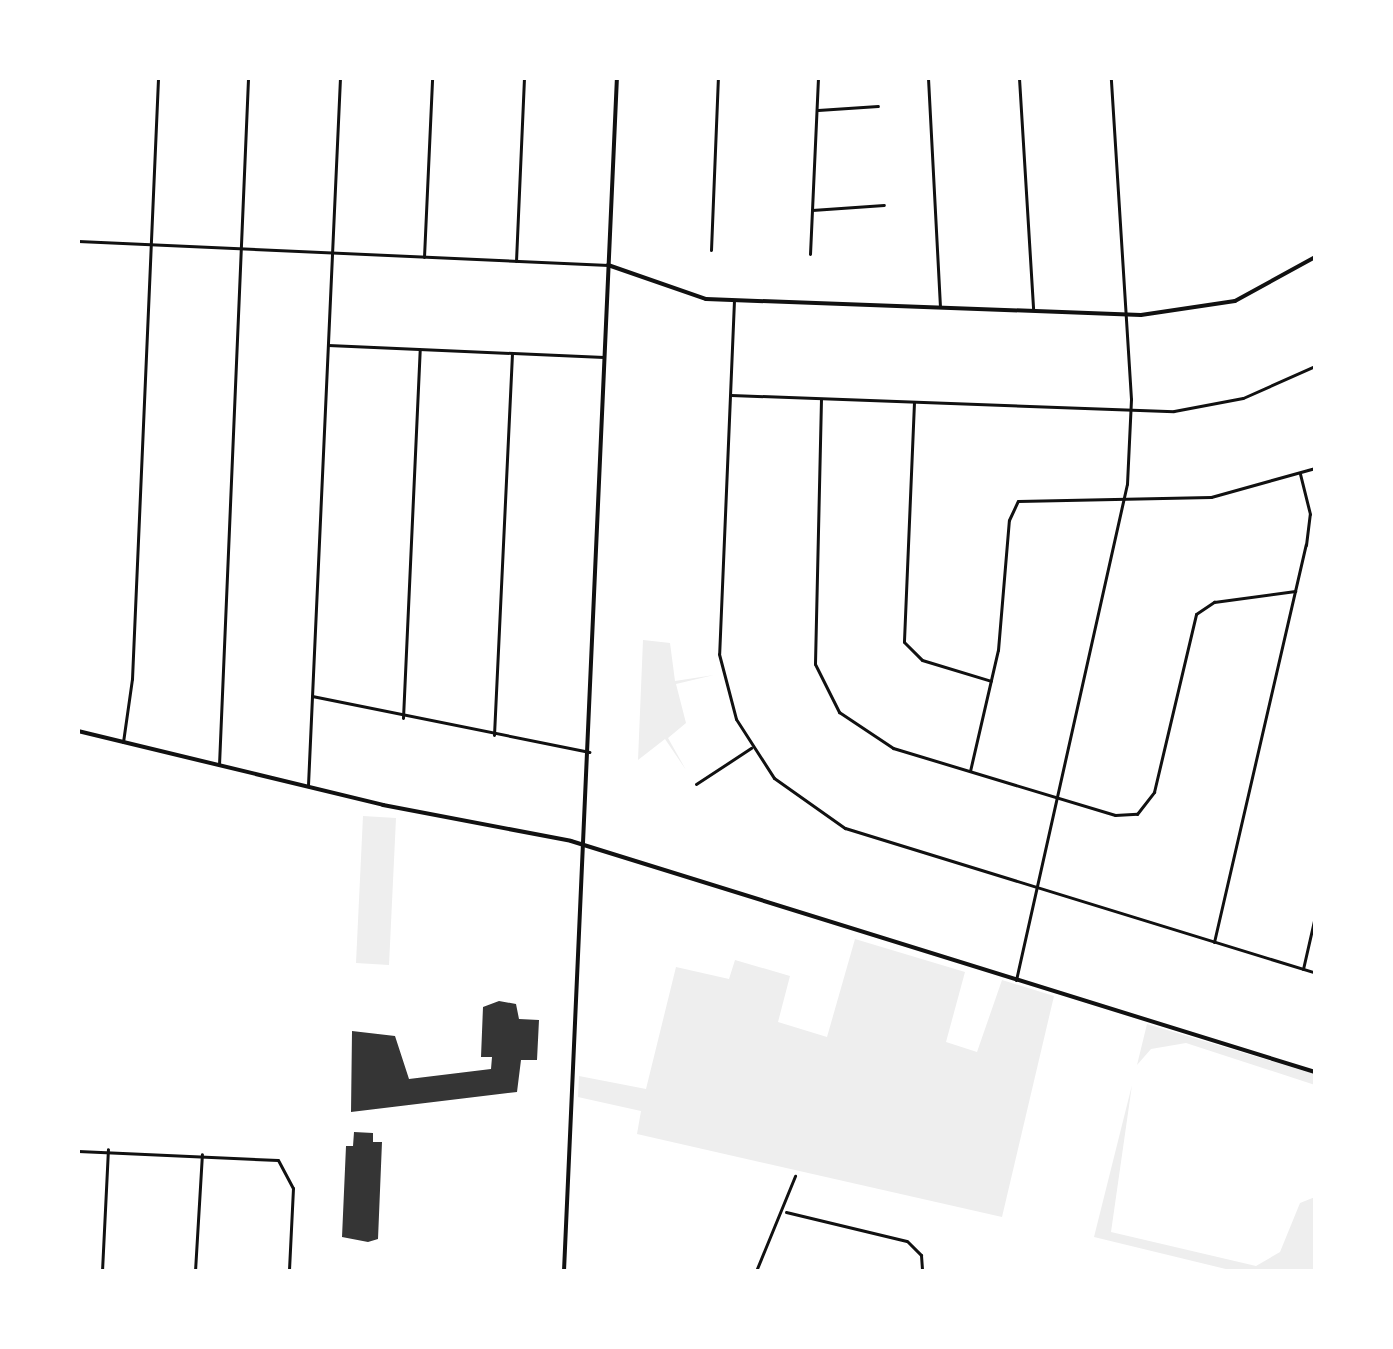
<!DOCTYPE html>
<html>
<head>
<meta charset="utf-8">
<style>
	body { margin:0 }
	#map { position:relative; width:1393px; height:1349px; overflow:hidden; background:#fff; font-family:Manrope,sans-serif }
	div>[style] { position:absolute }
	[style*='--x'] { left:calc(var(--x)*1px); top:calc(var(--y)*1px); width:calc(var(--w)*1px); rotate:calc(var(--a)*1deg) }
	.green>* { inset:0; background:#eee }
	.building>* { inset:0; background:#353535 }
	.minor>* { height:3px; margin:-1.5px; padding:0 1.5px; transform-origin:1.5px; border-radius:1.5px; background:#111 }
	.tertiary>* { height:4px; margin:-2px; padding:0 2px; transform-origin:2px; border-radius:2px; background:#111 }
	span { translate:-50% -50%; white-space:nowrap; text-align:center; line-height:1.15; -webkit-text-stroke:6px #fff; paint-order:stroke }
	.frame { position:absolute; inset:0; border:80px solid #fff; pointer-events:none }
</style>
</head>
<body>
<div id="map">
	<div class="green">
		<div style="clip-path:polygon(643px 640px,670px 643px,675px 681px,714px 675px,676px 684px,686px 723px,668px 738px,686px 770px,665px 739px,638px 760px)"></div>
		<div style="clip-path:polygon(363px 816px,396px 818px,389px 965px,356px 963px)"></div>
		<div style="clip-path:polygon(855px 939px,965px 972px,946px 1042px,977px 1052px,1002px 980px,1054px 996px,1002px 1217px,637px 1134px,641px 1111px,578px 1097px,579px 1076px,646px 1089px,676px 967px,729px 979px,735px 960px,790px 976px,778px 1022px,827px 1037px)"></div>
		<div style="clip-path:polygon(1147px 1024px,1315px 1074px,1315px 1085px,1186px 1043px,1151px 1049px,1137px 1065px)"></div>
		<div style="clip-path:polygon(1132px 1085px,1111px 1232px,1256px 1266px,1280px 1252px,1300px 1203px,1315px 1197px,1315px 1271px,1234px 1271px,1094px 1237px)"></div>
	</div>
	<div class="building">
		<div style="clip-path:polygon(499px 1001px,516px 1004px,519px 1019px,539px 1020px,537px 1060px,521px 1060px,517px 1092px,351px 1112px,352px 1031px,395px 1036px,409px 1079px,491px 1069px,492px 1057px,481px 1057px,483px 1007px)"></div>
		<div style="clip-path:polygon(354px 1132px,373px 1133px,373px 1142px,382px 1142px,378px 1239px,368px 1242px,342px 1237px,346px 1146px,353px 1146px)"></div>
	</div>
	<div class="minor">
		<div style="--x:928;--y:78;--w:228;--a:87"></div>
		<div style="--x:1019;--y:78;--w:232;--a:86.5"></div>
		<div style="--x:818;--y:110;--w:60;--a:-3.8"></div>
		<div style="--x:812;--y:210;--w:72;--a:-4"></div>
		<div style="--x:78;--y:241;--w:531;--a:2.59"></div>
		<div style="--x:711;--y:250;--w:172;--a:-87.7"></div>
		<div style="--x:810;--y:254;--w:176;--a:-87.4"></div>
		<div style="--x:424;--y:257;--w:179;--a:-87.4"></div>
		<div style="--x:516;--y:261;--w:183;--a:-87.5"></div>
		<div style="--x:734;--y:300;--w:354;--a:92.4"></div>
		<div style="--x:719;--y:654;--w:67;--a:75.3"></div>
		<div style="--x:736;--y:719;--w:70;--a:57.2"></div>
		<div style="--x:774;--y:778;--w:87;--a:35.2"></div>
		<div style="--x:845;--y:828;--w:492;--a:17.1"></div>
		<div style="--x:328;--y:345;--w:276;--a:2.5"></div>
		<div style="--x:731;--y:395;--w:443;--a:2.1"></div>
		<div style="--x:1174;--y:411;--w:70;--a:-10.7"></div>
		<div style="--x:1243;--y:398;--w:79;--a:-24"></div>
		<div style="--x:821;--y:399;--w:265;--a:91.3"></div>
		<div style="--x:815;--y:664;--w:54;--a:63.4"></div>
		<div style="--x:839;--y:712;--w:65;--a:33.7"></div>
		<div style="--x:893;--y:748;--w:232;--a:16.8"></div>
		<div style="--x:1115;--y:815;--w:22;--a:-3"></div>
		<div style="--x:1137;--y:814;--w:28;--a:-52"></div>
		<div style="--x:1154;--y:792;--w:183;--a:-76.7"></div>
		<div style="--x:1196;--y:614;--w:22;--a:-34"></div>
		<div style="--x:1214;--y:602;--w:82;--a:-7.7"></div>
		<div style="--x:914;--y:402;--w:240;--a:92.4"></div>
		<div style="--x:904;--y:642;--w:25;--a:45"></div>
		<div style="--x:922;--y:660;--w:72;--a:16.9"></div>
		<div style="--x:312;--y:696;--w:283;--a:11.4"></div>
		<div style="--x:403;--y:718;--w:369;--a:-87.4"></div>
		<div style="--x:494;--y:735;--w:382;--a:-87.3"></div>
		<div style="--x:123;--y:742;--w:64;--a:-81.9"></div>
		<div style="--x:132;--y:679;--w:602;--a:-87.52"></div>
		<div style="--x:219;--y:765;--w:688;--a:-87.58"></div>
		<div style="--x:970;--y:771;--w:124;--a:-77"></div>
		<div style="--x:998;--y:650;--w:130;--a:-85.2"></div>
		<div style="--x:1009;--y:520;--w:21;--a:-65"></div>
		<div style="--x:1018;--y:501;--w:193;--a:-1.2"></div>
		<div style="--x:1211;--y:497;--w:108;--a:-15.6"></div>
		<div style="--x:696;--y:784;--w:66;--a:-33.2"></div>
		<div style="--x:308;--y:785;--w:708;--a:-87.41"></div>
		<div style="--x:1214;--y:942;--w:408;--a:-77"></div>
		<div style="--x:1306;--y:545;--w:31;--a:-83"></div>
		<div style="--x:1310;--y:514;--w:41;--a:-104"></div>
		<div style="--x:1303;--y:969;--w:54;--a:-77.2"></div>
		<div style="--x:1016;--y:980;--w:508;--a:-77.39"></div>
		<div style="--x:1127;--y:484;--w:85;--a:-87.3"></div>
		<div style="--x:1131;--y:399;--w:322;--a:-93.6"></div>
		<div style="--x:78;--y:1151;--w:200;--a:2.6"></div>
		<div style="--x:278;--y:1160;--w:32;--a:62"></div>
		<div style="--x:293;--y:1188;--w:83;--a:92.8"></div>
		<div style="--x:786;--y:1212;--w:124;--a:13.5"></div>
		<div style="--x:907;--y:1241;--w:20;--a:45"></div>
		<div style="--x:921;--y:1255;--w:16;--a:86"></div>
		<div style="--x:102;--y:1271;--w:122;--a:-87.2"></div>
		<div style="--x:195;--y:1271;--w:117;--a:-86.6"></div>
		<div style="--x:756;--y:1271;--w:103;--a:-67.7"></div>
	</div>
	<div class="tertiary">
		<div style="--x:608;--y:265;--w:104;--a:19.1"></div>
		<div style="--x:706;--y:299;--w:435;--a:2.1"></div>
		<div style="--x:1141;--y:315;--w:95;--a:-8.5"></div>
		<div style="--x:1235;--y:301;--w:91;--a:-28.8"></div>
		<div style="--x:78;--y:731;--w:314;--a:13.6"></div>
		<div style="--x:383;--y:805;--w:191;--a:10.8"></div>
		<div style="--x:571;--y:841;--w:779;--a:17.25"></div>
		<div style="--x:564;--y:1271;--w:1194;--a:-87.46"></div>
	</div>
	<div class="frame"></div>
</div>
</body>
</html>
